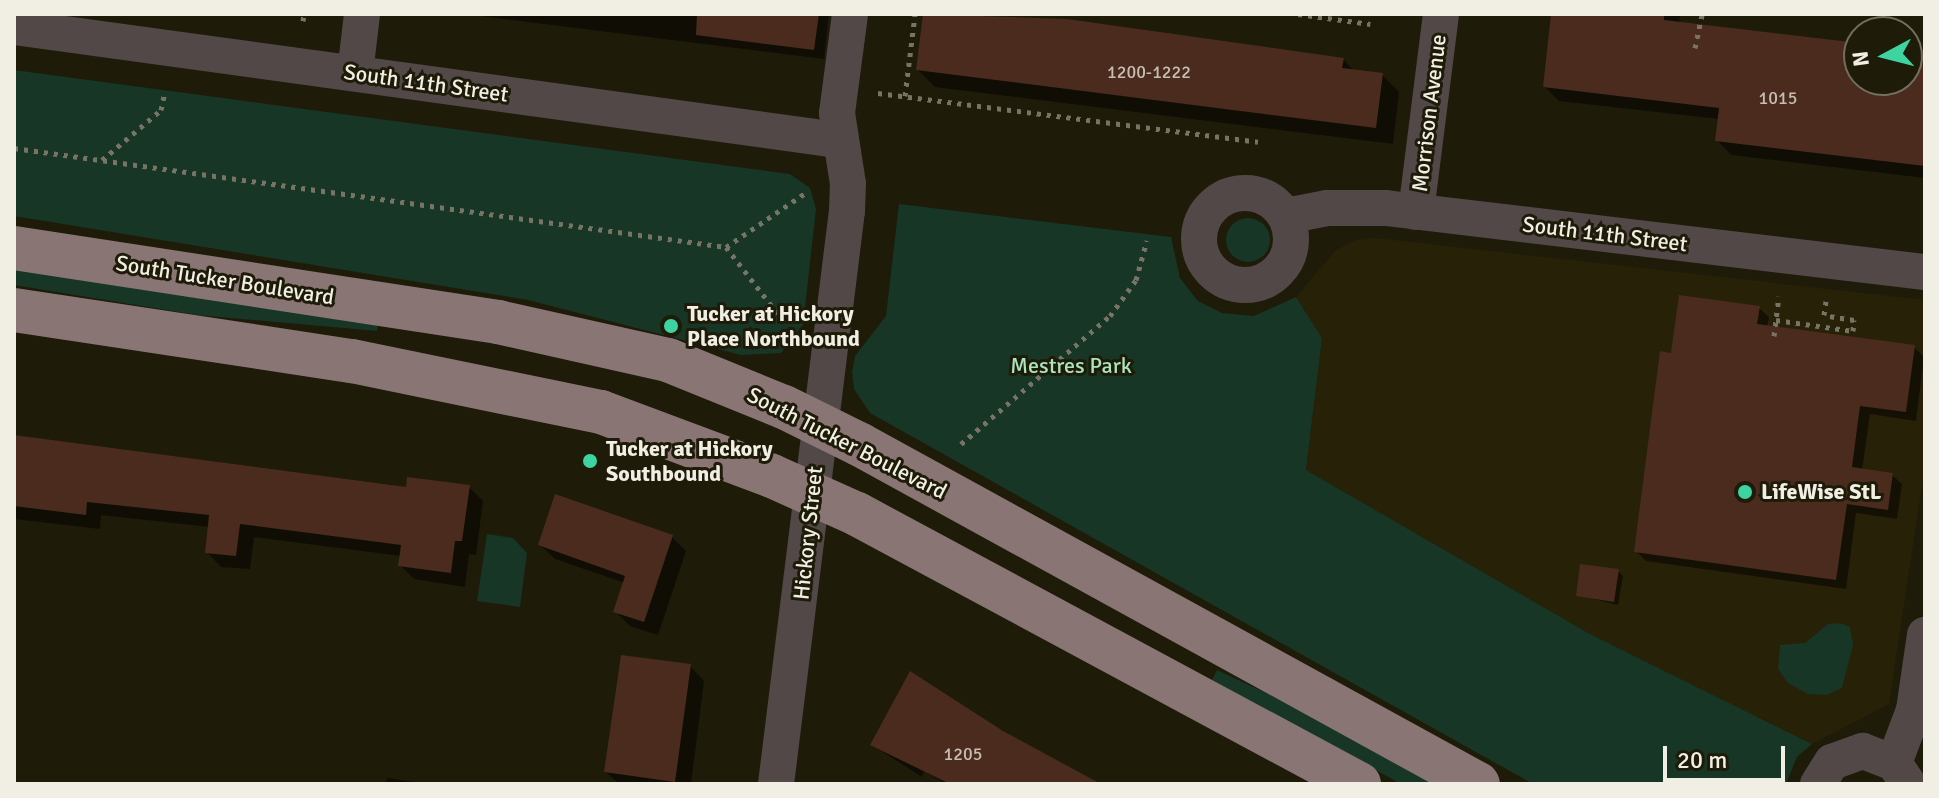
<!DOCTYPE html>
<html>
<head>
<meta charset="utf-8">
<style>
	body { margin:0 }
	#map { position:relative; width:1939px; height:798px; overflow:hidden; background:#1e1b09; font-family:Signika,sans-serif }
	div>[style] { position:absolute }
	[style*='--x'] { left:calc(var(--x)*1px); top:calc(var(--y)*1px); width:calc(var(--w)*1px); rotate:calc(var(--a)*1deg) }
	.built>* { inset:0; background:#272108 }
	.green>* { inset:0; background:#173625 }
	.round { border-radius:50% }
	.shadow>* { inset:0; background:#0007 }
	.building>* { inset:0; background:#4a2b1e }
	.path>* { height:5px; margin-top:-2.5px; transform-origin:0; background:repeating-linear-gradient(90deg,#777465 0 4px,transparent 0 10px) }
	.minor>* { height:36px; margin:-18px; padding:0 18px; transform-origin:18px; border-radius:18px; background:#524848 }
	.minor>.ring { margin:-18px; padding:0; box-sizing:content-box; background:none; border:36px solid #524848; border-radius:50% }
	.primary>* { height:44px; margin:-22px; padding:0 22px; transform-origin:22px; border-radius:22px; background:#8a7575 }
	.dots>* { width:22px; height:22px; translate:-50% -50%; box-sizing:border-box; border:4px solid #1e1b09; border-radius:50% }
	span { translate:-50% -50%; white-space:nowrap; text-align:center; line-height:1.15; -webkit-text-stroke:6px #1e1b09; paint-order:stroke }
	.number-label { font-size:18px; color:#c7bdb2 }
	.number-label span { -webkit-text-stroke-width:0 }
	.street-label { font-size:22px; color:#f1eee3 }
	.poi-label { font-size:22px; color:#f1eee3; font-weight:700 }
	.left { translate:0 -50%; text-align:left }
	.park-label { font-size:22px; color:#a9e5bf }
	.frame { position:absolute; inset:0; border:16px solid #f1eee3; pointer-events:none }
	.north { position:absolute; left:1843px; top:16px; width:80px; height:80px; box-sizing:border-box; background:#1e1b09; border:2px solid #726f60; border-radius:50%; rotate:263deg; font-size:22px; font-weight:700; line-height:32px; text-align:center; color:#f1eee3 }
	.north::after { content:''; display:block; margin:auto; width:28px; height:36px; background:#3ed4a2; clip-path:polygon(50% 0,100% 100%,50% 72%,0 100%) }
	.scale { position:absolute; left:1663px; top:746px; width:122px; height:36px; box-sizing:border-box; border:4px solid #f1eee3; border-top:0; padding-left:10px; font-size:24px; line-height:28px; white-space:nowrap; color:#f1eee3; -webkit-text-stroke:6px #1e1b09; paint-order:stroke }
</style>
</head>
<body>
<div id="map">
	<div class="built">
		<div style="clip-path:polygon(1376px 238px,1925px 300px,1925px 465px,1889px 704px,1812px 744px,1590px 634px,1306px 470px,1322px 338px,1296px 297px,1336px 250px,1356px 240px)"></div>
	</div>
	<div class="green">
		<div style="clip-path:polygon(14px 70px,790px 174px,810px 188px,816px 209px,803px 325px,781px 353px,741px 355px,528px 300px,14px 216px)"></div>
		<div style="clip-path:polygon(899px 204px,1171px 237px,1180px 278px,1198px 301px,1222px 313px,1254px 316px,1296px 297px,1322px 338px,1306px 470px,1590px 634px,1812px 744px,1797px 757px,1786px 784px,1533px 784px,870px 413px,854px 389px,852px 372px,855px 356px,886px 316px)"></div>
		<div class="round" style="left:1226px;top:218px;width:44px;height:44px"></div>
		<div style="clip-path:polygon(14px 268px,378px 324px,377px 331px,197px 315px,14px 285px)"></div>
		<div style="clip-path:polygon(487px 534px,513px 538px,527px 553px,520px 607px,477px 601px)"></div>
		<div style="clip-path:polygon(1840px 623px,1850px 627px,1853px 645px,1842px 688px,1827px 695px,1808px 694px,1788px 683px,1778px 669px,1780px 645px,1805px 643px,1828px 624px)"></div>
		<div style="clip-path:polygon(1217px 670px,1307px 712px,1437px 784px,1401px 784px,1212px 680px)"></div>
	</div>
	<div class="shadow">
		<div style="clip-path:polygon(465px 14px,829px 14px,824px 59px)"></div>
		<div style="clip-path:polygon(967px 14px,1343px 59px,1355px 72px,1382px 75px,1399px 92px,1393px 144px,935px 87px,918px 70px)"></div>
		<div style="clip-path:polygon(1553px 14px,1680px 14px,1679px 24px,1859px 45px,1859px 80px,1907px 80px,1907px 50px,1925px 52px,1925px 178px,1731px 155px,1717px 140px,1719px 119px,1559px 101px,1545px 87px)"></div>
		<div style="clip-path:polygon(1759px 308px,1769px 317px,1767px 327px,1914px 347px,1924px 357px,1916px 421px,1870px 414px,1862px 470px,1892px 475px,1902px 484px,1897px 519px,1856px 513px,1846px 589px,1646px 561px,1636px 551px,1672px 355px)"></div>
		<div style="clip-path:polygon(14px 439px,408px 489px,469px 487px,483px 501px,476px 555px,469px 554px,465px 587px,414px 579px,400px 565px,401px 556px,254px 537px,250px 569px,221px 567px,207px 552px,210px 527px,101px 515px,100px 529px,14px 519px)"></div>
		<div style="clip-path:polygon(672px 537px,686px 551px,658px 635px,630px 626px,616px 612px,625px 583px,555px 559px,540px 545px)"></div>
		<div style="clip-path:polygon(1618px 571px,1623px 576px,1618px 605px,1578px 595px)"></div>
		<div style="clip-path:polygon(690px 666px,704px 681px,691px 784px,619px 784px,606px 772px)"></div>
		<div style="clip-path:polygon(1002px 733px,1094px 784px,946px 784px,924px 771px,922px 777px,872px 745px)"></div>
		<div style="clip-path:polygon(387px 778px,427px 784px,386px 784px)"></div>
	</div>
	<div class="building">
		<div style="clip-path:polygon(697px 14px,819px 14px,814px 50px,696px 35px)"></div>
		<div style="clip-path:polygon(923px 14px,1067px 19px,1344px 58px,1342px 68px,1383px 73px,1376px 128px,916px 70px)"></div>
		<div style="clip-path:polygon(1551px 14px,1664px 14px,1664px 20px,1859px 43px,1859px 80px,1907px 80px,1907px 48px,1925px 50px,1925px 166px,1715px 141px,1719px 108px,1543px 87px)"></div>
		<div style="clip-path:polygon(1679px 295px,1760px 306px,1757px 324px,1915px 345px,1906px 412px,1860px 406px,1852px 467px,1893px 473px,1888px 510px,1847px 504px,1836px 580px,1634px 552px,1660px 351px,1671px 353px)"></div>
		<div style="clip-path:polygon(14px 435px,406px 487px,407px 477px,470px 485px,462px 541px,455px 541px,451px 573px,398px 566px,401px 545px,240px 524px,236px 556px,205px 553px,209px 515px,87px 502px,86px 515px,14px 506px)"></div>
		<div style="clip-path:polygon(555px 494px,673px 535px,644px 622px,613px 612px,625px 576px,538px 545px)"></div>
		<div style="clip-path:polygon(1580px 564px,1619px 569px,1614px 602px,1576px 596px)"></div>
		<div style="clip-path:polygon(621px 655px,691px 664px,675px 782px,604px 772px)"></div>
		<div style="clip-path:polygon(910px 671px,1003px 731px,1101px 784px,950px 784px,870px 745px)"></div>
	</div>
	<div class="path">
		<div style="--x:1298;--y:14;--w:73;--a:7.9"></div>
		<div style="--x:303;--y:21;--w:7;--a:-82"></div>
		<div style="--x:1695;--y:48;--w:35;--a:-78"></div>
		<div style="--x:878;--y:93;--w:383;--a:7.3"></div>
		<div style="--x:905;--y:96;--w:83;--a:-83"></div>
		<div style="--x:14;--y:148;--w:719;--a:7.92"></div>
		<div style="--x:726;--y:247;--w:98;--a:-34.2"></div>
		<div style="--x:102;--y:160;--w:77;--a:-40.3"></div>
		<div style="--x:161;--y:110;--w:19;--a:-78"></div>
		<div style="--x:726;--y:247;--w:85;--a:52.2"></div>
		<div style="--x:1776;--y:320;--w:78;--a:8.1"></div>
		<div style="--x:1853;--y:331;--w:11;--a:-85"></div>
		<div style="--x:1854;--y:320;--w:30;--a:-171"></div>
		<div style="--x:1824;--y:315;--w:14;--a:-82"></div>
		<div style="--x:1774;--y:336;--w:40;--a:-82.9"></div>
		<div style="--x:961;--y:444;--w:196;--a:-40.7"></div>
		<div style="--x:1110;--y:316;--w:44;--a:-54.2"></div>
		<div style="--x:1136;--y:280;--w:41;--a:-74.6"></div>
	</div>
	<div class="minor">
		<div style="--x:14;--y:27;--w:832;--a:7.81"></div>
		<div style="--x:355;--y:73;--w:59;--a:-83.2"></div>
		<div class="ring" style="left:1199px;top:193px;width:56px;height:56px"></div>
		<div style="--x:1416;--y:212;--w:200;--a:-82.8"></div>
		<div style="--x:1286;--y:216;--w:42;--a:-11"></div>
		<div style="--x:1327;--y:208;--w:59;--a:0"></div>
		<div style="--x:1386;--y:208;--w:543;--a:6.77"></div>
		<div style="--x:1894;--y:763;--w:57;--a:-69.3"></div>
		<div style="--x:1914;--y:710;--w:76;--a:-81.7"></div>
		<div style="--x:776;--y:784;--w:577;--a:-82.94"></div>
		<div style="--x:847;--y:211;--w:27;--a:-88"></div>
		<div style="--x:848;--y:184;--w:72;--a:-98.8"></div>
		<div style="--x:837;--y:113;--w:100;--a:-82.5"></div>
		<div style="--x:1818;--y:784;--w:26;--a:-58"></div>
		<div style="--x:1832;--y:762;--w:33;--a:-20"></div>
		<div style="--x:1863;--y:751;--w:33;--a:21"></div>
		<div style="--x:1894;--y:763;--w:25;--a:56"></div>
	</div>
	<div class="primary">
		<div style="--x:14;--y:248;--w:490;--a:8.7"></div>
		<div style="--x:498;--y:322;--w:174;--a:12.6"></div>
		<div style="--x:668;--y:360;--w:125;--a:22.1"></div>
		<div style="--x:784;--y:407;--w:84;--a:26.3"></div>
		<div style="--x:859;--y:444;--w:706;--a:28.78"></div>
		<div style="--x:14;--y:310;--w:342;--a:8.6"></div>
		<div style="--x:352;--y:361;--w:254;--a:11.6"></div>
		<div style="--x:601;--y:412;--w:183;--a:20.5"></div>
		<div style="--x:772;--y:476;--w:93;--a:24.1"></div>
		<div style="--x:857;--y:514;--w:570;--a:28.27"></div>
	</div>
	<div class="dots">
		<div style="left:671px;top:326px;background:#3ed4a2"></div>
		<div style="left:590px;top:461px;background:#3ed4a2"></div>
		<div style="left:1745px;top:492px;background:#3ed4a2"></div>
	</div>
	<div class="number-label">
		<span style="left:1149px;top:72px">1200-1222</span>
		<span style="left:1778px;top:98px">1015</span>
		<span style="left:963px;top:754px">1205</span>
	</div>
	<div class="street-label">
		<span style="left:426px;top:83px;rotate:8deg">South 11th Street</span>
		<span style="left:1429px;top:113px;rotate:-83deg">Morrison Avenue</span>
		<span style="left:1605px;top:234px;rotate:7deg">South 11th Street</span>
		<span style="left:225px;top:280px;rotate:9deg">South Tucker Boulevard</span>
		<span style="left:847px;top:443px;rotate:27deg">South Tucker Boulevard</span>
		<span style="left:808px;top:533px;rotate:-84deg">Hickory Street</span>
	</div>
	<div class="poi-label">
		<span class="left" style="left:687px;top:326px">Tucker at Hickory<br>Place Northbound</span>
		<span class="left" style="left:606px;top:461px">Tucker at Hickory<br>Southbound</span>
		<span class="left" style="left:1761px;top:492px">LifeWise StL</span>
	</div>
	<div class="park-label">
		<span style="left:1071px;top:366px">Mestres Park</span>
	</div>
	<div class="frame"></div>
	<div class="north">N</div>
	<div class="scale">20 m</div>
</div>
</body>
</html>
